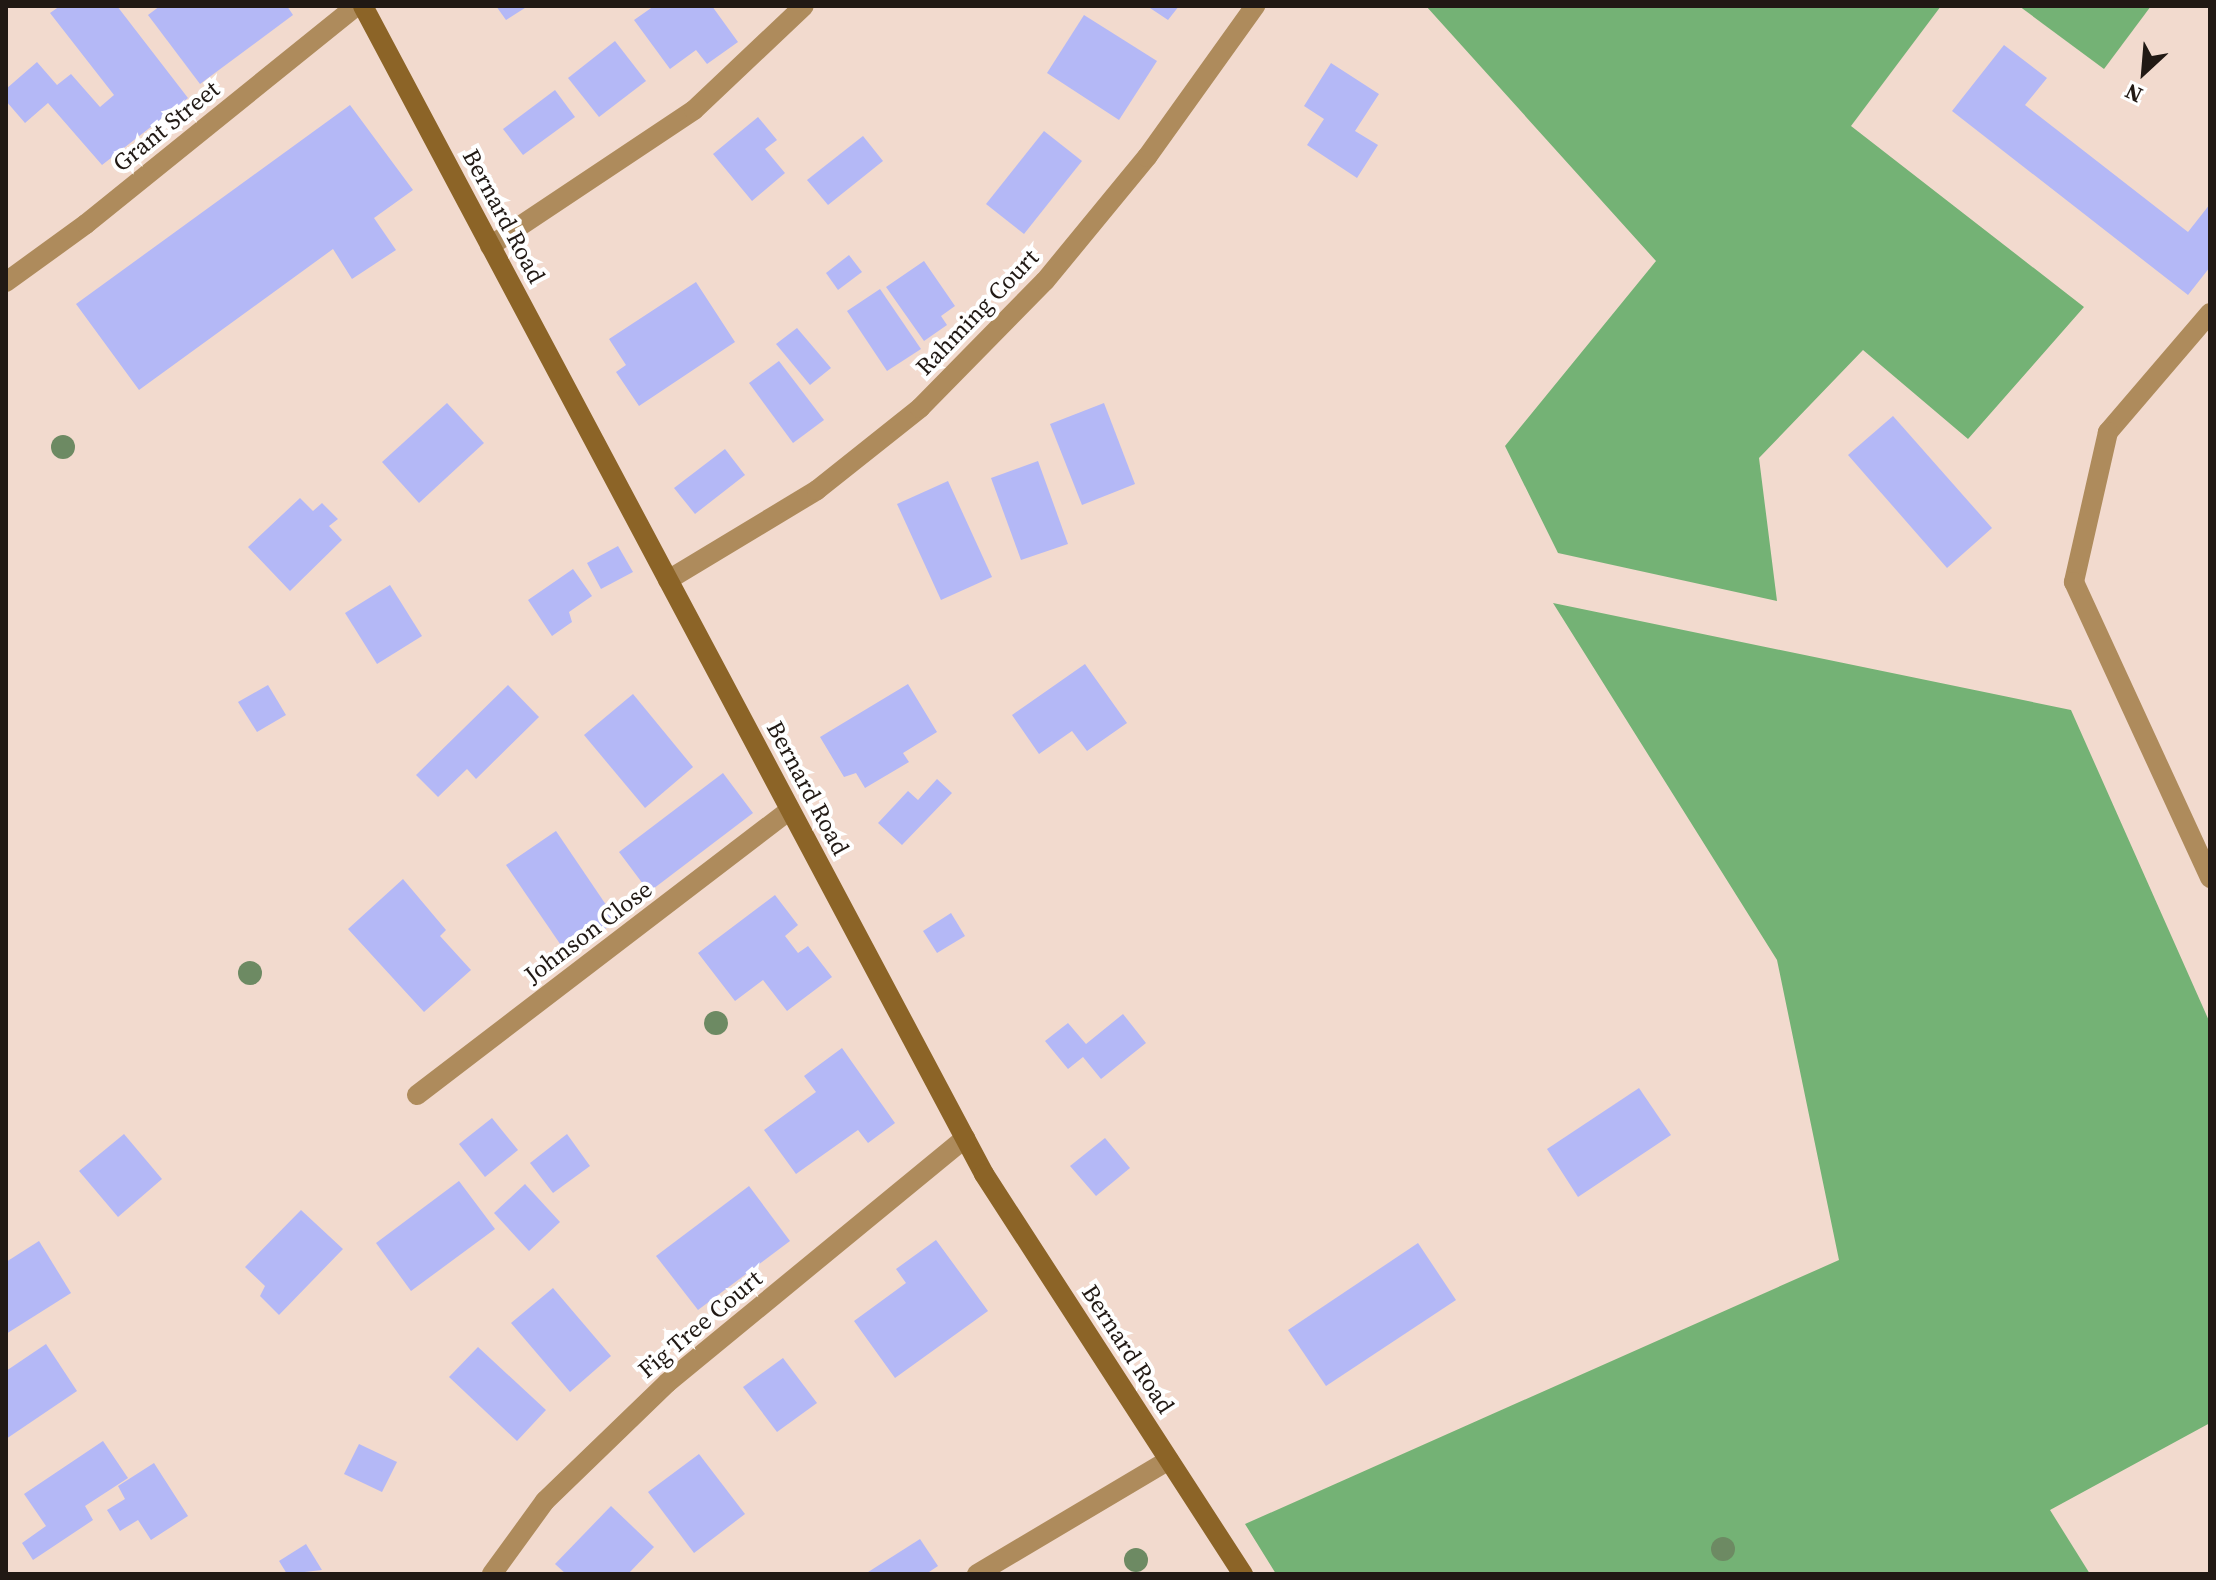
<!DOCTYPE html>
<html>
<head>
<meta charset="utf-8">
<style>
	body { margin:0 }
	#map { position:relative; width:2216px; height:1580px; overflow:hidden; background:#f2dace; font-family:"Source Serif 4",serif }
	div>[style] { position:absolute }
	[style*='--x'] { left:calc(var(--x)*1px); top:calc(var(--y)*1px); width:calc(var(--w)*1px); rotate:calc(var(--a)*1deg) }
	.forest>* { inset:0; background:#74b275 }
	.building>* { inset:0; background:#b4b8f6 }
	.lane>* { height:20px; margin:-10px; padding:0 10px; transform-origin:10px; border-radius:10px; background:#ae8b5c }
	.street>* { height:20px; margin:-10px; padding:0 10px; transform-origin:10px; border-radius:10px; background:#ae8b5c }
	.secondary>* { height:20px; margin:-10px; padding:0 10px; transform-origin:10px; border-radius:10px; background:#8c6427 }
	.trees>* { width:24px; height:24px; margin:-12px; border-radius:50%; background:#6d8a63 }
	span { translate:-50% -50%; white-space:nowrap; text-align:center; line-height:1.15; -webkit-text-stroke:8px #fff; paint-order:stroke }
	.street-label { font-size:24px; color:#211914 }
	.frame { position:absolute; inset:0; border:8px solid #211914; pointer-events:none }
	.north { position:absolute; left:2104px; top:32px; width:80px; height:80px; -webkit-text-stroke:6px #fff; paint-order:stroke; rotate:206deg; font-size:22px; font-weight:700; line-height:32px; text-align:center; color:#211914 }
	.north::after { content:''; display:block; margin:auto; width:28px; height:36px; background:#211914; clip-path:polygon(50% 0,100% 100%,50% 72%,0 100%) }
</style>
</head>
<body>
<div id="map">
	<div class="forest">
		<div style="clip-path:polygon(1426px 6px,1941px 6px,1851px 126px,2084px 307px,1968px 439px,1863px 350px,1759px 458px,1777px 601px,1558px 553px,1505px 446px,1656px 261px)"></div>
		<div style="clip-path:polygon(2019px 6px,2151px 6px,2104px 69px)"></div>
		<div style="clip-path:polygon(1553px 603px,2071px 710px,2210px 1023px,2210px 1423px,2050px 1510px,2090px 1574px,1276px 1574px,1245px 1524px,1839px 1260px,1777px 960px)"></div>
	</div>
	<div class="building">
		<div style="clip-path:polygon(60px 6px,117px 6px,188px 98px,102px 165px,48px 103px,25px 123px,6px 101px,6px 89px,37px 62px,57px 85px,71px 74px,100px 107px,114px 95px,50px 13px)"></div>
		<div style="clip-path:polygon(160px 6px,287px 6px,293px 15px,200px 84px,148px 15px)"></div>
		<div style="clip-path:polygon(496px 6px,528px 6px,506px 20px)"></div>
		<div style="clip-path:polygon(654px 6px,712px 6px,738px 42px,707px 64px,696px 50px,670px 69px,634px 20px)"></div>
		<div style="clip-path:polygon(1147px 6px,1179px 6px,1168px 20px)"></div>
		<div style="clip-path:polygon(1084px 15px,1157px 61px,1119px 120px,1047px 73px)"></div>
		<div style="clip-path:polygon(615px 41px,646px 81px,599px 117px,568px 78px)"></div>
		<div style="clip-path:polygon(2004px 45px,2047px 78px,2025px 105px,2188px 232px,2210px 204px,2210px 267px,2188px 295px,1952px 111px)"></div>
		<div style="clip-path:polygon(1331px 63px,1379px 94px,1355px 131px,1378px 145px,1357px 178px,1307px 145px,1324px 119px,1304px 106px)"></div>
		<div style="clip-path:polygon(555px 90px,575px 117px,523px 155px,503px 129px)"></div>
		<div style="clip-path:polygon(350px 105px,413px 190px,374px 218px,396px 250px,352px 279px,333px 249px,139px 390px,76px 304px)"></div>
		<div style="clip-path:polygon(758px 117px,777px 140px,765px 149px,785px 173px,752px 201px,713px 154px)"></div>
		<div style="clip-path:polygon(1044px 131px,1082px 161px,1024px 234px,986px 204px)"></div>
		<div style="clip-path:polygon(863px 136px,883px 161px,828px 205px,807px 180px)"></div>
		<div style="clip-path:polygon(849px 255px,862px 272px,838px 290px,826px 273px)"></div>
		<div style="clip-path:polygon(924px 261px,955px 306px,941px 316px,947px 325px,924px 341px,886px 287px)"></div>
		<div style="clip-path:polygon(696px 282px,735px 342px,639px 406px,616px 372px,626px 365px,609px 339px)"></div>
		<div style="clip-path:polygon(880px 289px,921px 349px,887px 371px,847px 311px)"></div>
		<div style="clip-path:polygon(797px 328px,831px 368px,810px 385px,776px 344px)"></div>
		<div style="clip-path:polygon(779px 361px,824px 420px,793px 443px,749px 383px)"></div>
		<div style="clip-path:polygon(447px 403px,484px 443px,419px 503px,382px 462px)"></div>
		<div style="clip-path:polygon(1104px 403px,1135px 484px,1082px 505px,1050px 424px)"></div>
		<div style="clip-path:polygon(1893px 416px,1992px 528px,1947px 568px,1848px 455px)"></div>
		<div style="clip-path:polygon(725px 449px,745px 475px,695px 514px,674px 488px)"></div>
		<div style="clip-path:polygon(1038px 461px,1068px 544px,1021px 560px,991px 478px)"></div>
		<div style="clip-path:polygon(948px 481px,992px 577px,941px 600px,897px 504px)"></div>
		<div style="clip-path:polygon(300px 498px,313px 511px,322px 503px,338px 519px,329px 526px,342px 540px,290px 591px,248px 547px)"></div>
		<div style="clip-path:polygon(618px 546px,633px 572px,601px 589px,587px 563px)"></div>
		<div style="clip-path:polygon(573px 569px,592px 596px,569px 612px,572px 622px,552px 636px,528px 600px)"></div>
		<div style="clip-path:polygon(390px 585px,422px 636px,377px 664px,345px 613px)"></div>
		<div style="clip-path:polygon(1085px 664px,1127px 723px,1087px 751px,1072px 731px,1039px 754px,1012px 715px)"></div>
		<div style="clip-path:polygon(908px 684px,937px 732px,903px 753px,909px 762px,865px 788px,856px 773px,844px 777px,820px 737px)"></div>
		<div style="clip-path:polygon(268px 685px,286px 715px,257px 732px,238px 702px)"></div>
		<div style="clip-path:polygon(508px 685px,539px 717px,476px 779px,467px 769px,438px 797px,416px 775px)"></div>
		<div style="clip-path:polygon(633px 694px,693px 767px,645px 808px,584px 735px)"></div>
		<div style="clip-path:polygon(723px 773px,753px 813px,649px 892px,619px 852px)"></div>
		<div style="clip-path:polygon(937px 779px,952px 793px,902px 845px,878px 823px,908px 791px,918px 800px)"></div>
		<div style="clip-path:polygon(556px 831px,617px 921px,567px 954px,506px 865px)"></div>
		<div style="clip-path:polygon(403px 879px,446px 930px,440px 936px,471px 970px,424px 1012px,348px 929px)"></div>
		<div style="clip-path:polygon(775px 895px,798px 925px,785px 936px,798px 953px,808px 946px,832px 977px,787px 1011px,763px 980px,735px 1001px,698px 953px)"></div>
		<div style="clip-path:polygon(951px 913px,965px 936px,937px 953px,923px 931px)"></div>
		<div style="clip-path:polygon(1123px 1014px,1146px 1043px,1101px 1079px,1083px 1057px,1068px 1069px,1045px 1041px,1068px 1023px,1086px 1044px)"></div>
		<div style="clip-path:polygon(842px 1048px,895px 1123px,868px 1143px,858px 1130px,796px 1174px,764px 1130px,816px 1092px,804px 1076px)"></div>
		<div style="clip-path:polygon(1639px 1088px,1671px 1135px,1578px 1197px,1547px 1149px)"></div>
		<div style="clip-path:polygon(492px 1118px,518px 1150px,485px 1177px,459px 1144px)"></div>
		<div style="clip-path:polygon(124px 1134px,162px 1179px,118px 1217px,79px 1171px)"></div>
		<div style="clip-path:polygon(567px 1134px,590px 1166px,553px 1193px,530px 1163px)"></div>
		<div style="clip-path:polygon(1105px 1138px,1130px 1168px,1096px 1196px,1070px 1166px)"></div>
		<div style="clip-path:polygon(459px 1181px,495px 1229px,411px 1291px,376px 1243px)"></div>
		<div style="clip-path:polygon(525px 1184px,560px 1222px,529px 1251px,494px 1213px)"></div>
		<div style="clip-path:polygon(749px 1186px,790px 1241px,698px 1310px,656px 1256px)"></div>
		<div style="clip-path:polygon(301px 1210px,343px 1249px,279px 1315px,260px 1296px,265px 1286px,245px 1267px)"></div>
		<div style="clip-path:polygon(936px 1240px,988px 1311px,895px 1378px,854px 1321px,906px 1283px,896px 1269px)"></div>
		<div style="clip-path:polygon(39px 1241px,71px 1293px,6px 1334px,6px 1262px)"></div>
		<div style="clip-path:polygon(1418px 1243px,1456px 1300px,1326px 1386px,1288px 1330px)"></div>
		<div style="clip-path:polygon(553px 1288px,611px 1356px,570px 1392px,511px 1323px)"></div>
		<div style="clip-path:polygon(46px 1344px,77px 1391px,6px 1439px,6px 1371px)"></div>
		<div style="clip-path:polygon(478px 1347px,546px 1410px,517px 1441px,449px 1377px)"></div>
		<div style="clip-path:polygon(783px 1358px,817px 1403px,777px 1432px,743px 1387px)"></div>
		<div style="clip-path:polygon(103px 1441px,128px 1478px,85px 1506px,93px 1520px,33px 1560px,22px 1543px,46px 1526px,24px 1494px)"></div>
		<div style="clip-path:polygon(359px 1444px,397px 1462px,382px 1492px,344px 1474px)"></div>
		<div style="clip-path:polygon(699px 1454px,745px 1514px,694px 1553px,648px 1492px)"></div>
		<div style="clip-path:polygon(154px 1463px,188px 1516px,151px 1540px,138px 1520px,120px 1531px,107px 1510px,125px 1499px,118px 1486px)"></div>
		<div style="clip-path:polygon(611px 1506px,654px 1547px,628px 1574px,566px 1574px,555px 1564px)"></div>
		<div style="clip-path:polygon(920px 1539px,938px 1566px,926px 1574px,865px 1574px)"></div>
		<div style="clip-path:polygon(306px 1544px,322px 1570px,287px 1574px,279px 1561px)"></div>
	</div>
	<div class="lane">
		<div style="--x:2210;--y:313;--w:157;--a:130.6"></div>
		<div style="--x:2108;--y:432;--w:154;--a:102.8"></div>
		<div style="--x:2074;--y:582;--w:326;--a:65.3"></div>
	</div>
	<div class="street">
		<div style="--x:490;--y:246;--w:245;--a:-33.7"></div>
		<div style="--x:694;--y:110;--w:151;--a:-43.4"></div>
		<div style="--x:6;--y:282;--w:99;--a:-35.9"></div>
		<div style="--x:86;--y:224;--w:347;--a:-38.9"></div>
		<div style="--x:668;--y:580;--w:174;--a:-31.1"></div>
		<div style="--x:817;--y:490;--w:132;--a:-38.5"></div>
		<div style="--x:920;--y:408;--w:178;--a:-45.5"></div>
		<div style="--x:1045;--y:281;--w:161;--a:-50.6"></div>
		<div style="--x:1147;--y:157;--w:186;--a:-54.4"></div>
		<div style="--x:417;--y:1095;--w:469;--a:-37.4"></div>
		<div style="--x:492;--y:1574;--w:90;--a:-54"></div>
		<div style="--x:545;--y:1501;--w:170;--a:-44"></div>
		<div style="--x:667;--y:1383;--w:386;--a:-39.4"></div>
		<div style="--x:977;--y:1574;--w:223;--a:-30.7"></div>
	</div>
	<div class="secondary">
		<div style="--x:363;--y:6;--w:1323;--a:62"></div>
		<div style="--x:984;--y:1174;--w:477;--a:57.1"></div>
	</div>
	<div class="trees">
		<div style="left:63px;top:447px"></div>
		<div style="left:250px;top:973px"></div>
		<div style="left:716px;top:1023px"></div>
		<div style="left:1723px;top:1549px"></div>
		<div style="left:1136px;top:1560px"></div>
	</div>
	<div class="street-label">
		<span style="left:166px;top:126px;rotate:-39deg">Grant Street</span>
		<span style="left:504px;top:216px;rotate:62deg">Bernard Road</span>
		<span style="left:977px;top:312px;rotate:-46deg">Rahming Court</span>
		<span style="left:808px;top:788px;rotate:62deg">Bernard Road</span>
		<span style="left:588px;top:932px;rotate:-37deg">Johnson Close</span>
		<span style="left:700px;top:1324px;rotate:-40deg">Fig Tree Court</span>
		<span style="left:1128px;top:1349px;rotate:57deg">Bernard Road</span>
	</div>
	<div class="frame"></div>
	<div class="north">N</div>
</div>
</body>
</html>
